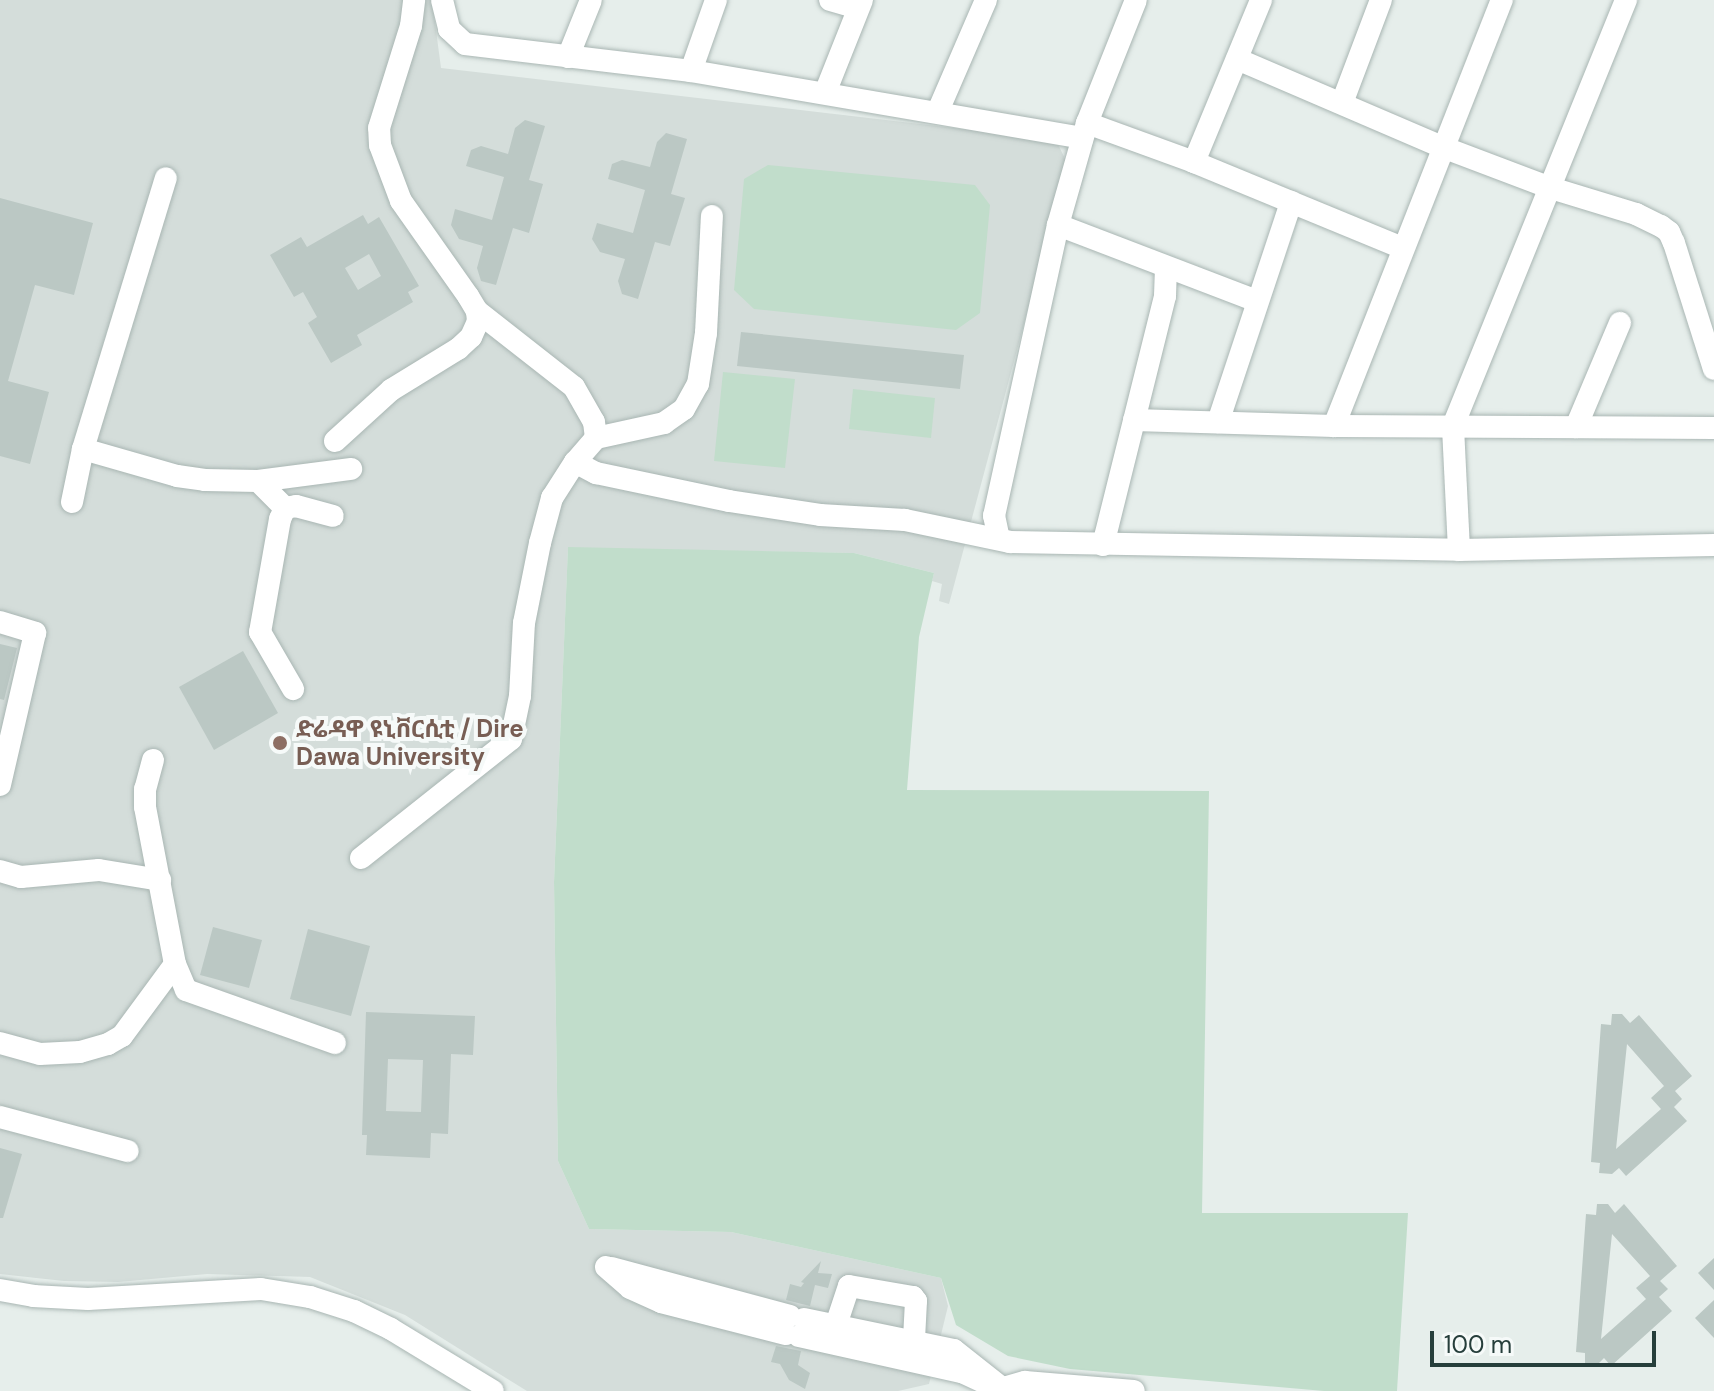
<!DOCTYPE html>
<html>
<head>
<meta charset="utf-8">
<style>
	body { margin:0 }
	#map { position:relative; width:1714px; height:1391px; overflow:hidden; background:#e6eeeb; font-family:"DM Sans","Noto Sans Ethiopic",sans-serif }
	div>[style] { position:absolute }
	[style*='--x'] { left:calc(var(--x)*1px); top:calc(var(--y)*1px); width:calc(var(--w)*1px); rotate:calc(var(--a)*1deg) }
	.built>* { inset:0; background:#d4ddda }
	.green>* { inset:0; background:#c1ddcb }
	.building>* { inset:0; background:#bbc8c4 }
	.roads { filter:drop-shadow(0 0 2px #a9b6b3) drop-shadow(0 0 2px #a9b6b3) }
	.minor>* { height:22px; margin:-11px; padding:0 11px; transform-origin:11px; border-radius:11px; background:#fff }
	.dots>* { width:22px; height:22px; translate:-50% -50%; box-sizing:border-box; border:4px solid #f6faf9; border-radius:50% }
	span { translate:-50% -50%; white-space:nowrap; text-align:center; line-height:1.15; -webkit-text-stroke:8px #f6faf9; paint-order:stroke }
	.education-label { font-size:24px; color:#785e54; font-weight:700 }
	.left { translate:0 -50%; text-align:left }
	.scale { position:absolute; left:1430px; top:1331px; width:226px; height:36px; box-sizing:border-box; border:4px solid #263e3b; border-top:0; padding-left:10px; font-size:24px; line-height:28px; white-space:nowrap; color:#263e3b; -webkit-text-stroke:6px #f6faf9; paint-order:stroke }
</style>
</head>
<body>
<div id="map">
	<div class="built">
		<div style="clip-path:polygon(0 0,432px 0,441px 68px,1056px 140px,1067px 163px,949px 604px,939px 601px,942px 584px,932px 581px,934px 573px,854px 553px,568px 548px,554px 882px,558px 1161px,589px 1229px,731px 1232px,941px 1278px,948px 1306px,929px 1384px,898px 1391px,527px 1391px,405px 1315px,310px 1277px,207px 1274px,118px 1282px,64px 1281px,0 1274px)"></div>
	</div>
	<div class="green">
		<div style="clip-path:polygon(768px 165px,975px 185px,990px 205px,980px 313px,956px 330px,754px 309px,734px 290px,744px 179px)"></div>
		<div style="clip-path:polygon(723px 372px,795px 379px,785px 468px,714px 461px)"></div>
		<div style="clip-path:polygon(853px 389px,935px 398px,931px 438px,849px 429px)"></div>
		<div style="clip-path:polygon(568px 547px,854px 553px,934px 573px,919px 637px,907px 790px,1209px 791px,1202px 1213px,1408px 1213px,1397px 1391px,1324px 1391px,1070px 1369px,1008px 1356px,956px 1325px,941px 1278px,731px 1232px,589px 1229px,558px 1161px,554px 882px)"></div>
	</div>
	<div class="building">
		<div style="clip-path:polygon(525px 120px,545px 126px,529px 180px,543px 184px,529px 233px,513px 228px,496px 285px,481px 281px,477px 268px,483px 246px,459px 239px,451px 225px,455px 209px,492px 220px,504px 177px,466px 166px,471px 150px,481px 146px,508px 154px,515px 128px)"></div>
		<div style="clip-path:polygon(666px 133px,687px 139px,671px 194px,685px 198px,670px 246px,655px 242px,638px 299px,622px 294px,618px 281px,625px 259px,600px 252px,592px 239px,597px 223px,633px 233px,645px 190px,608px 179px,612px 164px,622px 160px,650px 167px,657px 142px)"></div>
		<div style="clip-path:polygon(0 198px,93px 223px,74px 295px,35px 285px,8px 381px,49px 392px,30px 464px,0 456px)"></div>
		<div style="clip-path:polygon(evenodd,363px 215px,368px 224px,379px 217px,419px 286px,408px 292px,413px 302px,357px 335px,362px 345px,331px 363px,308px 323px,317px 317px,303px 292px,294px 297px,270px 255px,301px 237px,307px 247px,363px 215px,369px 254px,381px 276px,358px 290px,345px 268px,369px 254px)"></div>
		<div style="clip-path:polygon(741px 332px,964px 355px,960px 389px,737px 366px)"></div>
		<div style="clip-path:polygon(0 644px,17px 648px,4px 700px,0 699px)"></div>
		<div style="clip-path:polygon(243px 651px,278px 713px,214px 750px,179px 687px)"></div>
		<div style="clip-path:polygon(213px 927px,262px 940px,249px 988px,200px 975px)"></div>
		<div style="clip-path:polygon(308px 929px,370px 946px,351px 1016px,290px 999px)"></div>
		<div style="clip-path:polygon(evenodd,366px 1012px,475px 1016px,473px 1055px,451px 1054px,448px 1134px,431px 1133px,430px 1158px,366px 1155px,367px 1135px,362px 1135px,366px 1012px,388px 1059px,423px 1060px,421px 1112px,386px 1111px,388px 1059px)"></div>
		<div style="clip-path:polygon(evenodd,1612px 1014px,1622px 1014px,1630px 1023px,1639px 1015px,1692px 1076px,1675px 1091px,1682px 1099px,1674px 1107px,1687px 1121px,1626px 1176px,1619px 1168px,1612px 1174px,1599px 1173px,1600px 1163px,1591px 1162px,1601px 1024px,1611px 1025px,1612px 1014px,1627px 1044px,1664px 1086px,1651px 1098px,1661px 1109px,1616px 1149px,1627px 1044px)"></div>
		<div style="clip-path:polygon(0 1148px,22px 1154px,3px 1218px,0 1218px)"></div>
		<div style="clip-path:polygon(evenodd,1597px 1204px,1608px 1204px,1615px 1213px,1624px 1204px,1677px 1266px,1660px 1281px,1668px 1289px,1659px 1297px,1672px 1311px,1611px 1366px,1604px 1358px,1598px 1364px,1585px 1363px,1585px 1353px,1576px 1352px,1586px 1214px,1596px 1215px,1597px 1204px,1612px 1234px,1650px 1276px,1636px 1288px,1646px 1299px,1601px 1339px,1612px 1234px)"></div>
		<div style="clip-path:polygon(1714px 1258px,1714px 1290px,1698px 1273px)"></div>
		<div style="clip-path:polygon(821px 1261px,818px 1273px,832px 1274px,828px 1288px,815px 1285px,810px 1306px,786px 1300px,790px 1284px,801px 1287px,804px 1283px,801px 1282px)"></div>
		<div style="clip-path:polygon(1714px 1300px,1714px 1338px,1695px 1318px)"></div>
		<div style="clip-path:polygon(776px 1346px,801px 1351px,798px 1365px,810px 1373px,805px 1389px,789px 1380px,780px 1364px,771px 1362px)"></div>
	</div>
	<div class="roads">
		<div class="minor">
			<div style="--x:442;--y:0;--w:30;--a:76"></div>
			<div style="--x:449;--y:29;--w:22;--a:43"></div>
			<div style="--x:465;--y:44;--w:228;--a:6.8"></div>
			<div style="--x:691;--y:71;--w:397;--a:9.7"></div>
			<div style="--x:830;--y:0;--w:29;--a:16"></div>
			<div style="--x:568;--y:57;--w:61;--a:-68"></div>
			<div style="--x:1237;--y:59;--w:226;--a:23.2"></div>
			<div style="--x:1445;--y:148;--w:113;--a:20.7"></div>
			<div style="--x:1551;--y:188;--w:89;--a:17"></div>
			<div style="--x:1636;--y:214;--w:28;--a:26"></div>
			<div style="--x:1661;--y:226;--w:10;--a:37"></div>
			<div style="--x:1669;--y:232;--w:12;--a:66"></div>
			<div style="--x:1674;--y:243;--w:132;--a:72.4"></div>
			<div style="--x:691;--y:71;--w:75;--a:-70.6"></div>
			<div style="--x:825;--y:93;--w:100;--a:-68.3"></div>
			<div style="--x:1342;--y:103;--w:110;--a:-69.3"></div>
			<div style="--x:938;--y:111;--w:121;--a:-66.6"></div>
			<div style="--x:1087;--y:123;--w:114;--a:20"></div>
			<div style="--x:1194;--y:162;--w:226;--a:22.4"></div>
			<div style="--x:1194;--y:162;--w:175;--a:-67.5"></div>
			<div style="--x:1058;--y:225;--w:213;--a:20.9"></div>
			<div style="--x:477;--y:311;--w:123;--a:38.1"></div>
			<div style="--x:574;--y:387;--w:40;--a:60.3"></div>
			<div style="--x:594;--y:422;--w:16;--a:83"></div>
			<div style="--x:596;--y:438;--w:32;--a:131"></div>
			<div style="--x:575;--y:462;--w:24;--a:28"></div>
			<div style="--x:596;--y:473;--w:136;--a:11.9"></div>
			<div style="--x:729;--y:501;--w:92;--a:8.7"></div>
			<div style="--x:820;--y:515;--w:85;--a:3.4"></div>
			<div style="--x:905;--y:520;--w:107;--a:11.8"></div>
			<div style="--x:1010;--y:542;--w:449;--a:1"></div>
			<div style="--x:1459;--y:550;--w:255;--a:-1.1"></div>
			<div style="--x:1134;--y:420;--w:200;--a:1.7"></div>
			<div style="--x:1334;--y:426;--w:380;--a:0.3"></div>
			<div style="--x:1218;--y:422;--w:232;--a:-71.6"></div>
			<div style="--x:1334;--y:426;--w:458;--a:-68.5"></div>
			<div style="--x:1576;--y:427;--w:113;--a:-67.1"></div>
			<div style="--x:596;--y:438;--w:70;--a:-12.4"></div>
			<div style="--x:664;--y:423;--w:24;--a:-35"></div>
			<div style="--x:684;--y:409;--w:29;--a:-61"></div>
			<div style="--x:698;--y:384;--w:52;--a:-81.1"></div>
			<div style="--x:706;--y:333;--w:117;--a:-87.1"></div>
			<div style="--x:335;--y:441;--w:76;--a:-42.3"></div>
			<div style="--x:391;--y:390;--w:79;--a:-31.5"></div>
			<div style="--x:458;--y:349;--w:18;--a:-43"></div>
			<div style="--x:471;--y:337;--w:17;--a:-66"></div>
			<div style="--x:478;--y:321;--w:10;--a:-96"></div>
			<div style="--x:477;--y:311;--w:17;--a:-121"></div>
			<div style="--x:468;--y:296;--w:116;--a:-125.2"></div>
			<div style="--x:401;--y:201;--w:60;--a:-110.6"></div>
			<div style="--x:380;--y:145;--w:17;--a:-93"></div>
			<div style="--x:379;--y:128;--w:107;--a:-72.6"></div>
			<div style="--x:411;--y:26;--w:26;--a:-83"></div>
			<div style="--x:83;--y:449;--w:98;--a:16"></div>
			<div style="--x:177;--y:476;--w:28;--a:8"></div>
			<div style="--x:205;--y:480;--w:53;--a:1.1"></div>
			<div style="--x:258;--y:481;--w:94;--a:-7.4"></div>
			<div style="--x:258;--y:481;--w:38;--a:45"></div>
			<div style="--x:285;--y:508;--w:11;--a:-10"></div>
			<div style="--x:296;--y:506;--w:38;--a:15"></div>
			<div style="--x:72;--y:502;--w:54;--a:-78.3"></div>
			<div style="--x:83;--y:449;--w:283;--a:-73"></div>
			<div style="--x:285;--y:508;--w:12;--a:114"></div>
			<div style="--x:280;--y:519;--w:115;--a:100"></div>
			<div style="--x:260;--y:632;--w:66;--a:59.9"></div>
			<div style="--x:999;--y:539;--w:24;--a:-102"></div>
			<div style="--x:994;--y:516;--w:298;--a:-77.6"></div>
			<div style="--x:1058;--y:225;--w:106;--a:-74.1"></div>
			<div style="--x:1087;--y:123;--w:132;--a:-68.3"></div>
			<div style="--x:1103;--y:545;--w:257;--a:-76"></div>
			<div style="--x:1165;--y:296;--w:28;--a:-88"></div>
			<div style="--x:1459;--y:550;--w:124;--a:-92.8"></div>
			<div style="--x:1453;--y:426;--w:460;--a:-67.9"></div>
			<div style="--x:0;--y:622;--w:37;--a:17"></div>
			<div style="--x:35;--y:633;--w:156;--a:103"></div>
			<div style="--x:153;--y:760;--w:30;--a:105"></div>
			<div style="--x:145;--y:789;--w:18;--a:90"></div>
			<div style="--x:145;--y:807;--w:160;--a:79.2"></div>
			<div style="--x:175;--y:964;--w:28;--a:67"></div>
			<div style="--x:186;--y:990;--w:158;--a:19.6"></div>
			<div style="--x:361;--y:858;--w:191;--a:-38.4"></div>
			<div style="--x:511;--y:739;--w:44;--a:-78.2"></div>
			<div style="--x:520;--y:696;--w:73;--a:-86.9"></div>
			<div style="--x:524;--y:623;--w:82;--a:-78.7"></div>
			<div style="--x:540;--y:543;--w:47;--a:-75.1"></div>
			<div style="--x:552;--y:498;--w:43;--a:-57.4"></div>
			<div style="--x:0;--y:871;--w:22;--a:16"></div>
			<div style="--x:21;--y:877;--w:78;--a:-5.1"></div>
			<div style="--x:99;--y:870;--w:62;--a:9.3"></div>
			<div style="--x:0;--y:1043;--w:41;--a:15.4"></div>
			<div style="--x:40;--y:1054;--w:40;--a:-2.9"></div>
			<div style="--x:80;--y:1052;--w:29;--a:-16"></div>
			<div style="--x:108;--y:1044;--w:16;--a:-30"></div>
			<div style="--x:122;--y:1036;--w:89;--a:-53.6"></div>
			<div style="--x:0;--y:1117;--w:132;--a:14.9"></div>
			<div style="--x:606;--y:1267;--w:32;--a:41"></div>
			<div style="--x:630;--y:1288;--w:34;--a:24"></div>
			<div style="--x:661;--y:1302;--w:129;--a:14.4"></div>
			<div style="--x:611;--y:1268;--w:185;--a:15"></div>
			<div style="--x:0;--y:1290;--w:34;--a:10"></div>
			<div style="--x:33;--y:1296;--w:55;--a:3.1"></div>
			<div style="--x:88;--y:1299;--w:173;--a:-3.3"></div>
			<div style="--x:261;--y:1289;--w:50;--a:9.3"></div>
			<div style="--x:310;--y:1297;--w:46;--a:17.7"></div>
			<div style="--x:354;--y:1311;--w:41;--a:25.9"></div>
			<div style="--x:391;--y:1329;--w:119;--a:31.3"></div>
			<div style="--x:804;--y:1319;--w:153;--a:11.7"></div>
			<div style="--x:954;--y:1350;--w:63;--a:38.5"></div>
			<div style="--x:836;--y:1325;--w:41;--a:-71.6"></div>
			<div style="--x:849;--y:1286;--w:65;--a:9.8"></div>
			<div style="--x:913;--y:1297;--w:5;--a:53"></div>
			<div style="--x:916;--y:1301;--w:39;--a:93"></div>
			<div style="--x:799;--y:1336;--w:167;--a:12.5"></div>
			<div style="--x:962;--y:1372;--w:26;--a:25"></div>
			<div style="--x:993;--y:1391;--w:33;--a:-16"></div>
			<div style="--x:1025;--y:1382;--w:109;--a:4.7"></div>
		</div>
	</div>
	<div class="dots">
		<div style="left:280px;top:743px;background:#8d6e63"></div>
	</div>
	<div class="education-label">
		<span class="left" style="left:296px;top:743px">ድሬዳዋ ዩኒቨርሲቲ / Dire<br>Dawa University</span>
	</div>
	<div class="scale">100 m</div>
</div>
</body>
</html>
